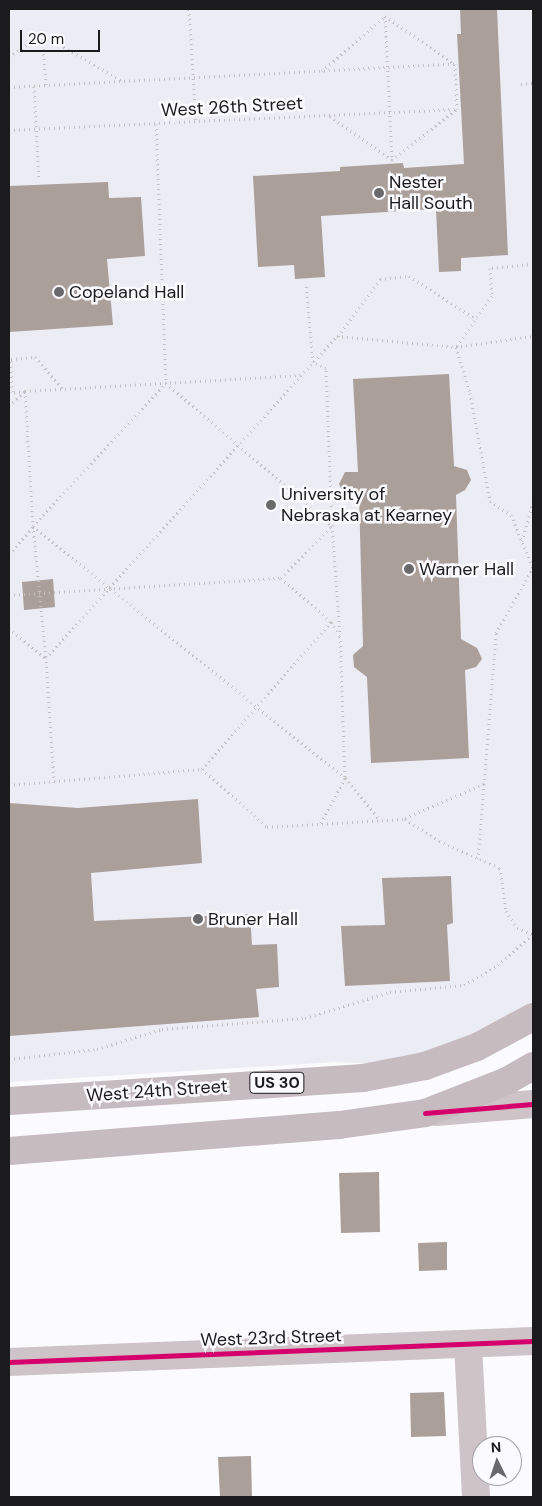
<!DOCTYPE html>
<html>
<head>
<meta charset="utf-8">
<style>
	body { margin:0 }
	#map { position:relative; width:542px; height:1506px; overflow:hidden; background:#fbfbfe; font-family:"DM Sans",sans-serif }
	div>[style] { position:absolute }
	[style*='--x'] { left:calc(var(--x)*1px); top:calc(var(--y)*1px); width:calc(var(--w)*1px); rotate:calc(var(--a)*1deg) }
	.built>* { inset:0; background:#ebecf4 }
	.building>* { inset:0; background:#ab9f9a }
	.path>* { height:3px; margin-top:-1.5px; transform-origin:0; background:repeating-linear-gradient(90deg,#c4bec0 0 1px,transparent 0 5px) }
	.minor>* { height:28px; margin:-14px; padding:0 14px; transform-origin:14px; border-radius:14px; background:#cec3c6 }
	.major>* { height:28px; margin:-14px; padding:0 14px; transform-origin:14px; border-radius:14px; background:#c6bbbf }
	.cycleway>* { height:5px; margin:-2.5px; padding:0 2.5px; transform-origin:2.5px; border-radius:2.5px; background:#d6006c }
	.dots>* { width:14px; height:14px; translate:-50% -50%; box-sizing:border-box; border:2px solid #fafaff; border-radius:50% }
	span { translate:-50% -50%; white-space:nowrap; text-align:center; line-height:1.15; -webkit-text-stroke:5px #fafaff; paint-order:stroke }
	.shield-label span { padding:1px 4px; background:#fafaff; border:1px solid; border-radius:4px; -webkit-text-stroke-width:0 }
	.shield-label { font-size:16px; color:#1b1b1d; font-weight:700 }
	.street-label { font-size:18px; color:#1b1b1d }
	.poi-label { font-size:18px; color:#1b1b1d }
	.left { translate:0 -50%; text-align:left }
	.frame { position:absolute; inset:0; border:10px solid #1b1b1d; pointer-events:none }
	.north { position:absolute; left:472px; top:1436px; width:50px; height:50px; box-sizing:border-box; background:#fafaff; border:1px solid #a1a1a5; border-radius:50%; rotate:356deg; font-size:14px; font-weight:700; line-height:20px; text-align:center; color:#1b1b1d }
	.north::after { content:''; display:block; margin:auto; width:18px; height:22px; background:#69696c; clip-path:polygon(50% 0,100% 100%,50% 72%,0 100%) }
	.scale { position:absolute; left:20px; top:30px; width:80px; height:22px; box-sizing:border-box; border:2px solid #1b1b1d; border-top:0; padding-left:6px; font-size:15px; line-height:18px; white-space:nowrap; color:#1b1b1d; -webkit-text-stroke:4px #fafaff; paint-order:stroke }
</style>
</head>
<body>
<div id="map">
	<div class="built">
		<div style="clip-path:polygon(9px 9px,533px 9px,533px 1001px,425px 1066px,335px 1062px,9px 1082px)"></div>
	</div>
	<div class="building">
		<div style="clip-path:polygon(460px 9px,497px 9px,508px 255px,461px 258px,461px 271px,439px 272px,436px 209px,321px 216px,325px 277px,295px 279px,294px 265px,258px 267px,253px 176px,340px 171px,340px 167px,403px 163px,404px 168px,464px 164px,457px 34px,461px 34px)"></div>
		<div style="clip-path:polygon(108px 182px,109px 198px,141px 197px,145px 256px,107px 259px,113px 325px,9px 332px,9px 186px)"></div>
		<div style="clip-path:polygon(449px 374px,454px 466px,467px 470px,471px 480px,465px 490px,456px 495px,461px 639px,477px 648px,482px 659px,476px 667px,465px 670px,469px 758px,371px 763px,367px 677px,354px 667px,353px 655px,363px 646px,359px 495px,344px 495px,339px 484px,345px 472px,358px 472px,353px 379px)"></div>
		<div style="clip-path:polygon(53px 579px,55px 607px,24px 610px,22px 582px)"></div>
		<div style="clip-path:polygon(198px 799px,202px 863px,91px 873px,94px 921px,250px 914px,252px 945px,277px 944px,279px 987px,256px 989px,259px 1017px,9px 1036px,9px 803px,78px 808px)"></div>
		<div style="clip-path:polygon(451px 876px,453px 923px,447px 925px,450px 981px,345px 986px,341px 926px,385px 925px,382px 878px)"></div>
		<div style="clip-path:polygon(379px 1172px,380px 1232px,341px 1233px,339px 1173px)"></div>
		<div style="clip-path:polygon(447px 1242px,447px 1270px,419px 1271px,418px 1243px)"></div>
		<div style="clip-path:polygon(444px 1392px,446px 1436px,411px 1437px,410px 1393px)"></div>
		<div style="clip-path:polygon(251px 1456px,252px 1497px,220px 1497px,218px 1457px)"></div>
	</div>
	<div class="path">
		<div style="--x:189;--y:9;--w:113;--a:86.5"></div>
		<div style="--x:385;--y:16;--w:144;--a:87.2"></div>
		<div style="--x:42;--y:34;--w:51;--a:85.5"></div>
		<div style="--x:9;--y:57;--w:40;--a:-34.9"></div>
		<div style="--x:42;--y:34;--w:93;--a:30.4"></div>
		<div style="--x:455;--y:64;--w:45;--a:87.5"></div>
		<div style="--x:322;--y:71;--w:84;--a:-41.1"></div>
		<div style="--x:385;--y:16;--w:83;--a:34.7"></div>
		<div style="--x:521;--y:84;--w:12;--a:-5"></div>
		<div style="--x:34;--y:86;--w:94;--a:87"></div>
		<div style="--x:9;--y:87;--w:447;--a:-3"></div>
		<div style="--x:330;--y:116;--w:76;--a:35.4"></div>
		<div style="--x:392;--y:160;--w:83;--a:-38.1"></div>
		<div style="--x:156;--y:124;--w:259;--a:87.8"></div>
		<div style="--x:9;--y:130;--w:448;--a:-2.7"></div>
		<div style="--x:533;--y:264;--w:43;--a:174.7"></div>
		<div style="--x:490;--y:268;--w:28;--a:86"></div>
		<div style="--x:492;--y:296;--w:62;--a:125.2"></div>
		<div style="--x:456;--y:347;--w:48;--a:73.1"></div>
		<div style="--x:470;--y:393;--w:110;--a:79.5"></div>
		<div style="--x:490;--y:501;--w:25;--a:34"></div>
		<div style="--x:511;--y:515;--w:57;--a:67.5"></div>
		<div style="--x:338;--y:336;--w:71;--a:-53.6"></div>
		<div style="--x:380;--y:279;--w:29;--a:-6"></div>
		<div style="--x:409;--y:276;--w:80;--a:32.7"></div>
		<div style="--x:12;--y:392;--w:33;--a:-92"></div>
		<div style="--x:11;--y:359;--w:24;--a:-5"></div>
		<div style="--x:35;--y:357;--w:43;--a:48.8"></div>
		<div style="--x:9;--y:393;--w:16;--a:-7"></div>
		<div style="--x:25;--y:391;--w:135;--a:86.6"></div>
		<div style="--x:33;--y:526;--w:133;--a:84.4"></div>
		<div style="--x:9;--y:406;--w:22;--a:-43"></div>
		<div style="--x:25;--y:391;--w:276;--a:-3.3"></div>
		<div style="--x:522;--y:541;--w:40;--a:-74"></div>
		<div style="--x:9;--y:554;--w:36;--a:-48"></div>
		<div style="--x:281;--y:578;--w:67;--a:41.3"></div>
		<div style="--x:331;--y:622;--w:17;--a:57"></div>
		<div style="--x:340;--y:636;--w:142;--a:88"></div>
		<div style="--x:345;--y:778;--w:401;--a:-141.1"></div>
		<div style="--x:33;--y:526;--w:195;--a:-47.1"></div>
		<div style="--x:166;--y:383;--w:219;--a:40.7"></div>
		<div style="--x:332;--y:526;--w:110;--a:85.8"></div>
		<div style="--x:9;--y:595;--w:273;--a:-3.6"></div>
		<div style="--x:281;--y:578;--w:73;--a:-45.6"></div>
		<div style="--x:332;--y:526;--w:158;--a:-92.2"></div>
		<div style="--x:326;--y:368;--w:14;--a:-155"></div>
		<div style="--x:313;--y:362;--w:78;--a:-95.1"></div>
		<div style="--x:9;--y:628;--w:47;--a:39.8"></div>
		<div style="--x:202;--y:769;--w:196;--a:-48.7"></div>
		<div style="--x:54;--y:782;--w:124;--a:-93.7"></div>
		<div style="--x:46;--y:658;--w:434;--a:-47.9"></div>
		<div style="--x:337;--y:336;--w:120;--a:5.3"></div>
		<div style="--x:456;--y:347;--w:78;--a:-8.1"></div>
		<div style="--x:9;--y:785;--w:194;--a:-4.7"></div>
		<div style="--x:202;--y:769;--w:87;--a:41.7"></div>
		<div style="--x:267;--y:827;--w:138;--a:-3.3"></div>
		<div style="--x:405;--y:819;--w:40;--a:32.9"></div>
		<div style="--x:439;--y:841;--w:67;--a:23.9"></div>
		<div style="--x:500;--y:868;--w:43;--a:82.1"></div>
		<div style="--x:506;--y:911;--w:20;--a:57"></div>
		<div style="--x:517;--y:928;--w:16;--a:22"></div>
		<div style="--x:405;--y:818;--w:86;--a:-23.3"></div>
		<div style="--x:321;--y:823;--w:51;--a:-61.9"></div>
		<div style="--x:345;--y:778;--w:55;--a:50.2"></div>
		<div style="--x:478;--y:859;--w:227;--a:-85.4"></div>
		<div style="--x:496;--y:633;--w:75;--a:-60.4"></div>
		<div style="--x:9;--y:1059;--w:89;--a:-6.5"></div>
		<div style="--x:97;--y:1049;--w:68;--a:-17.1"></div>
		<div style="--x:162;--y:1029;--w:143;--a:-4.4"></div>
		<div style="--x:305;--y:1018;--w:89;--a:-17"></div>
		<div style="--x:390;--y:992;--w:74;--a:-5.4"></div>
		<div style="--x:464;--y:985;--w:39;--a:-30"></div>
		<div style="--x:498;--y:965;--w:47;--a:-41.5"></div>
	</div>
	<div class="minor">
		<div style="--x:436;--y:1112;--w:97;--a:-4.7"></div>
		<div style="--x:468;--y:1344;--w:153;--a:87"></div>
		<div style="--x:9;--y:1362;--w:524;--a:-2.29"></div>
	</div>
	<div class="major">
		<div style="--x:9;--y:1101;--w:355;--a:-3.7"></div>
		<div style="--x:363;--y:1078;--w:63;--a:-11"></div>
		<div style="--x:425;--y:1066;--w:55;--a:-20.1"></div>
		<div style="--x:477;--y:1047;--w:64;--a:-28.2"></div>
		<div style="--x:9;--y:1151;--w:331;--a:-4.5"></div>
		<div style="--x:339;--y:1125;--w:87;--a:-7.9"></div>
		<div style="--x:425;--y:1113;--w:88;--a:-21.3"></div>
		<div style="--x:507;--y:1081;--w:30;--a:-30"></div>
	</div>
	<div class="cycleway">
		<div style="--x:425;--y:1113;--w:108;--a:-4.8"></div>
		<div style="--x:9;--y:1362;--w:524;--a:-2.29"></div>
	</div>
	<div class="dots">
		<div style="left:379px;top:193px;background:#69696c"></div>
		<div style="left:59px;top:292px;background:#69696c"></div>
		<div style="left:271px;top:505px;background:#69696c"></div>
		<div style="left:409px;top:569px;background:#69696c"></div>
		<div style="left:198px;top:919px;background:#69696c"></div>
	</div>
	<div class="shield-label">
		<span style="left:277px;top:1083px">US 30</span>
	</div>
	<div class="street-label">
		<span style="left:232px;top:107px;rotate:-3deg">West 26th Street</span>
		<span style="left:157px;top:1091px;rotate:-4deg">West 24th Street</span>
		<span style="left:271px;top:1338px;rotate:-2deg">West 23rd Street</span>
	</div>
	<div class="poi-label">
		<span class="left" style="left:389px;top:193px">Nester<br>Hall South</span>
		<span class="left" style="left:69px;top:292px">Copeland Hall</span>
		<span class="left" style="left:281px;top:505px">University of<br>Nebraska at Kearney</span>
		<span class="left" style="left:419px;top:569px">Warner Hall</span>
		<span class="left" style="left:208px;top:919px">Bruner Hall</span>
	</div>
	<div class="frame"></div>
	<div class="north">N</div>
	<div class="scale">20 m</div>
</div>
</body>
</html>
